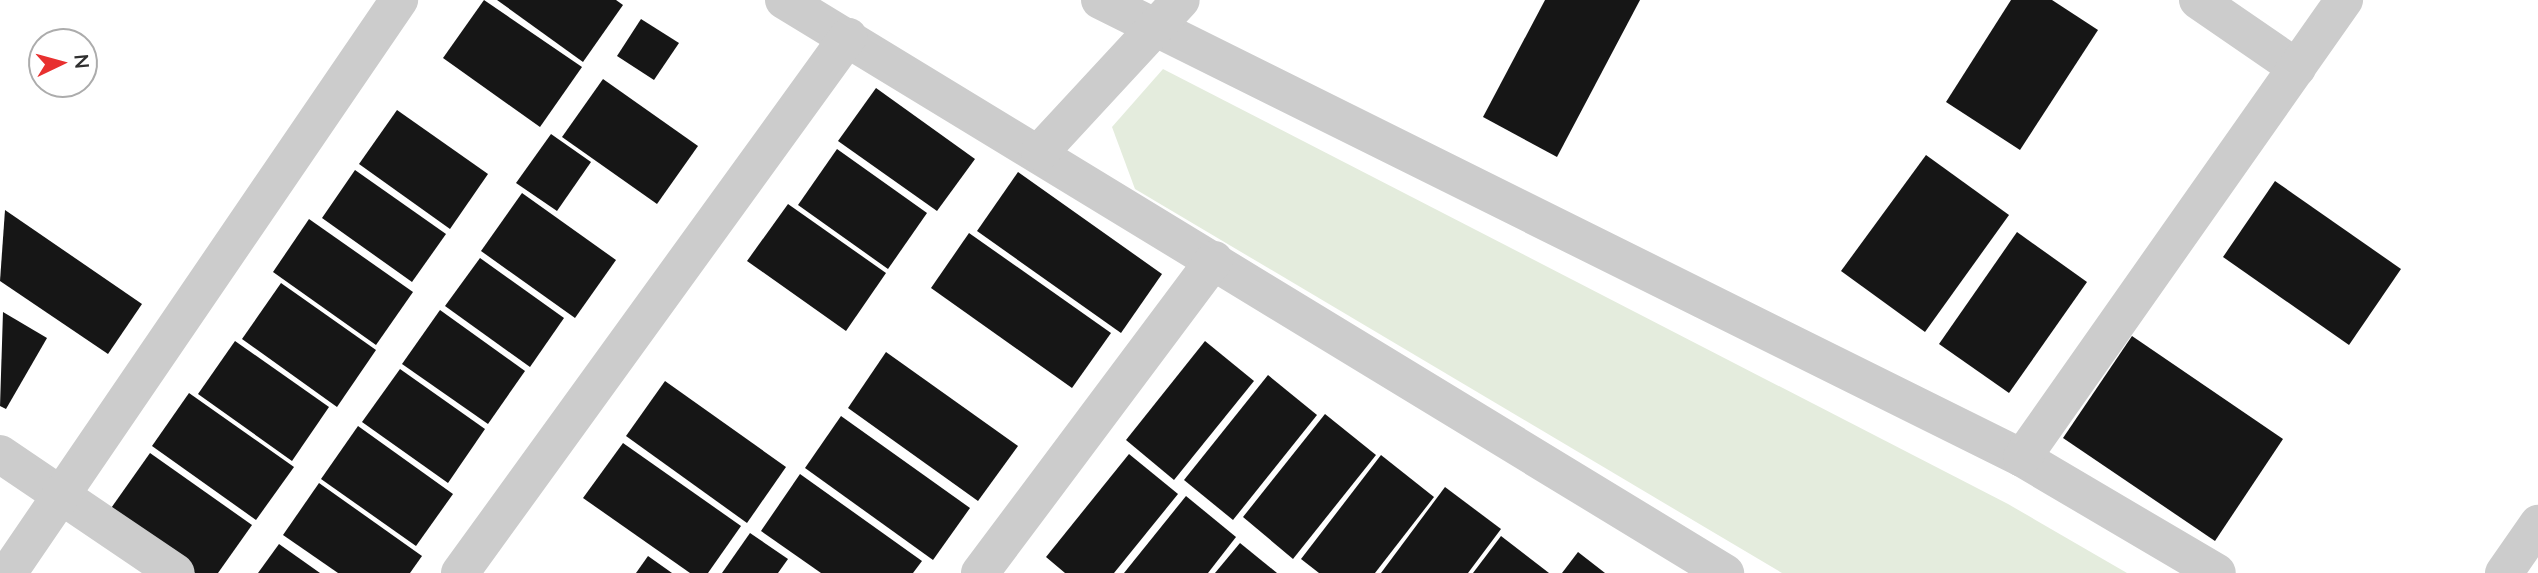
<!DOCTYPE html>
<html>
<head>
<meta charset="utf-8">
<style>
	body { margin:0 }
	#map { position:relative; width:2538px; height:573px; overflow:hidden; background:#fff; font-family:Lato,sans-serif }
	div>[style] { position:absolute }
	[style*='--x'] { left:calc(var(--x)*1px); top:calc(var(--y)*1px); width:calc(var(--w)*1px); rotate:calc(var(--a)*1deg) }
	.green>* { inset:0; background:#e4ecdd }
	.building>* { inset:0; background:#161616 }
	.minor>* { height:38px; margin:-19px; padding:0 19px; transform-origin:19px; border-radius:19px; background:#ccc }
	span { translate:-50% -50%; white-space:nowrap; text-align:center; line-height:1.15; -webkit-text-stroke:7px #fff; paint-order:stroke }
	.north { position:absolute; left:28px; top:28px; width:70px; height:70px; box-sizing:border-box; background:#fff; border:2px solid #acacac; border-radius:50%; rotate:85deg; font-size:19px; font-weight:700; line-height:28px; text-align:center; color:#2f2f2f }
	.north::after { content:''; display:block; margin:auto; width:24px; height:32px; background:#e8302f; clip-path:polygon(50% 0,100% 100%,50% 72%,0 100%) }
</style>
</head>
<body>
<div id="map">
	<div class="green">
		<div style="clip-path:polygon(1163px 69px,2008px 504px,2127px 573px,1782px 573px,1135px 189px,1112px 127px)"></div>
	</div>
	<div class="building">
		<div style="clip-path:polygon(484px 0,582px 67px,540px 127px,443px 58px)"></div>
		<div style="clip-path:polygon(497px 0,616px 0,623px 5px,583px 62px)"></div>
		<div style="clip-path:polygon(1545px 0,1640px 0,1557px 157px,1483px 117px)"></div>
		<div style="clip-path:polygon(2011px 0,2052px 0,2098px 30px,2020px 150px,1946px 102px)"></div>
		<div style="clip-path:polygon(641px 19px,679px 43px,654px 80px,617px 56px)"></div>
		<div style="clip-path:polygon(603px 79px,698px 146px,657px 204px,562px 137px)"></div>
		<div style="clip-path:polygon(876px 88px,975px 159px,937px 211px,838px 141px)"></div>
		<div style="clip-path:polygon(397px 110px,488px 174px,450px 229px,359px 164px)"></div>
		<div style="clip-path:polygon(551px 134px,591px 162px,557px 211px,516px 183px)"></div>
		<div style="clip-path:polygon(837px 149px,927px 213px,888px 269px,798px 205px)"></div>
		<div style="clip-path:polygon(1926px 155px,2009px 215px,1925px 332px,1841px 271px)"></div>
		<div style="clip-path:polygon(355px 170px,446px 234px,412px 282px,322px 218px)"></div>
		<div style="clip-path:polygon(1018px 172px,1162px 274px,1121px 333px,977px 231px)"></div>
		<div style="clip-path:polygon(2275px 181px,2401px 269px,2349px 345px,2223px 257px)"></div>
		<div style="clip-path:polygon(522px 193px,616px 260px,575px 318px,481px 251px)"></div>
		<div style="clip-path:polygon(788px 204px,886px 273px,846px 331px,747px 261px)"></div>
		<div style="clip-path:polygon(5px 210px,142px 304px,108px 354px,0 281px)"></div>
		<div style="clip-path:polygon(309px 219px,413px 292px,376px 345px,273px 272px)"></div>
		<div style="clip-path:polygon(2017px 232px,2087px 282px,2009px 393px,1939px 344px)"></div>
		<div style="clip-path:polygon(969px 233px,1111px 333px,1072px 388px,931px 288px)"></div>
		<div style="clip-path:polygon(480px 258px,564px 318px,530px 367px,445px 306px)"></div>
		<div style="clip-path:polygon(281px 283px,376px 350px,337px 407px,242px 339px)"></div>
		<div style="clip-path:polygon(440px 310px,525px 371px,488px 424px,402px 364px)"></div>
		<div style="clip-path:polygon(3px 312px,47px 338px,6px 409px,0 406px)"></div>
		<div style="clip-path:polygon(2132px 336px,2283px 439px,2215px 541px,2063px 438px)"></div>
		<div style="clip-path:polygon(235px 341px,329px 407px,292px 461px,198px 394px)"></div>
		<div style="clip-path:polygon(1205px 341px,1254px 381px,1174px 480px,1126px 440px)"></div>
		<div style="clip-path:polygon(886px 352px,1018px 446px,978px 501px,848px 408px)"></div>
		<div style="clip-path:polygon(400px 369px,485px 429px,448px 483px,362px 422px)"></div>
		<div style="clip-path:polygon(1268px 375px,1317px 415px,1233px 520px,1184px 480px)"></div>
		<div style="clip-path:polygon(665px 381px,786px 467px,747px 523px,626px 436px)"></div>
		<div style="clip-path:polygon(189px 393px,294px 467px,256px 520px,152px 446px)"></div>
		<div style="clip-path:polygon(1325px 414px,1376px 455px,1293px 559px,1243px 517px)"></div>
		<div style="clip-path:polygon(841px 416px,970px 508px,933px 560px,805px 468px)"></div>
		<div style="clip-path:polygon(358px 426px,453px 494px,416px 546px,321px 479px)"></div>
		<div style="clip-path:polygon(623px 443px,741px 526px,708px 573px,690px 573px,583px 498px)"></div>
		<div style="clip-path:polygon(150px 453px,252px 525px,218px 573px,195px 573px,109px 511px)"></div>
		<div style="clip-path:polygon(1129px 454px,1178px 494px,1114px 573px,1065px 573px,1046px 557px)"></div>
		<div style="clip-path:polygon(1381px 455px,1434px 497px,1375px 573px,1319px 573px,1301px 559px)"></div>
		<div style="clip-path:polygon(800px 474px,922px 561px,913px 573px,821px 573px,761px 531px)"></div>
		<div style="clip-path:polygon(319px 483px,422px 556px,410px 573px,338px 573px,283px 535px)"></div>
		<div style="clip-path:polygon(1445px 487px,1501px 529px,1468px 573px,1381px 573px)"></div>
		<div style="clip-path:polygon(1186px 496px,1236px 537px,1208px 573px,1124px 573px)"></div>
		<div style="clip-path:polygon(750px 533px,788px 559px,778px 573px,722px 573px)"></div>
		<div style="clip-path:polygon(1501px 536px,1549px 573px,1473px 573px)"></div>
		<div style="clip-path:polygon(1240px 543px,1277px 573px,1215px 573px)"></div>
		<div style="clip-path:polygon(279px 544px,320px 573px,258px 573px)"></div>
		<div style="clip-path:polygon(1578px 552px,1605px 573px,1562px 573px)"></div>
		<div style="clip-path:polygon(648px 556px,672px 573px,636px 573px)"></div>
	</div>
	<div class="minor">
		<div style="--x:784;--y:0;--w:1102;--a:31.34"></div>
		<div style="--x:1100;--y:0;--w:1029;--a:26.42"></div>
		<div style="--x:2022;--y:458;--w:226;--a:30.5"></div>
		<div style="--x:2198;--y:0;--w:120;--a:34.5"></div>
		<div style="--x:1040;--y:152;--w:207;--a:-47.2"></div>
		<div style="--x:0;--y:454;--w:212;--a:34.1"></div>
		<div style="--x:2022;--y:458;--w:560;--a:-54.89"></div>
		<div style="--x:8;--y:573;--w:694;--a:-55.69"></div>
		<div style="--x:460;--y:573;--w:662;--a:-54.1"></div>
		<div style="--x:980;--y:573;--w:391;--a:-53.2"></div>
		<div style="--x:2504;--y:573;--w:60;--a:-55.2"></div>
	</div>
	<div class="north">N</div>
</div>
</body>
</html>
